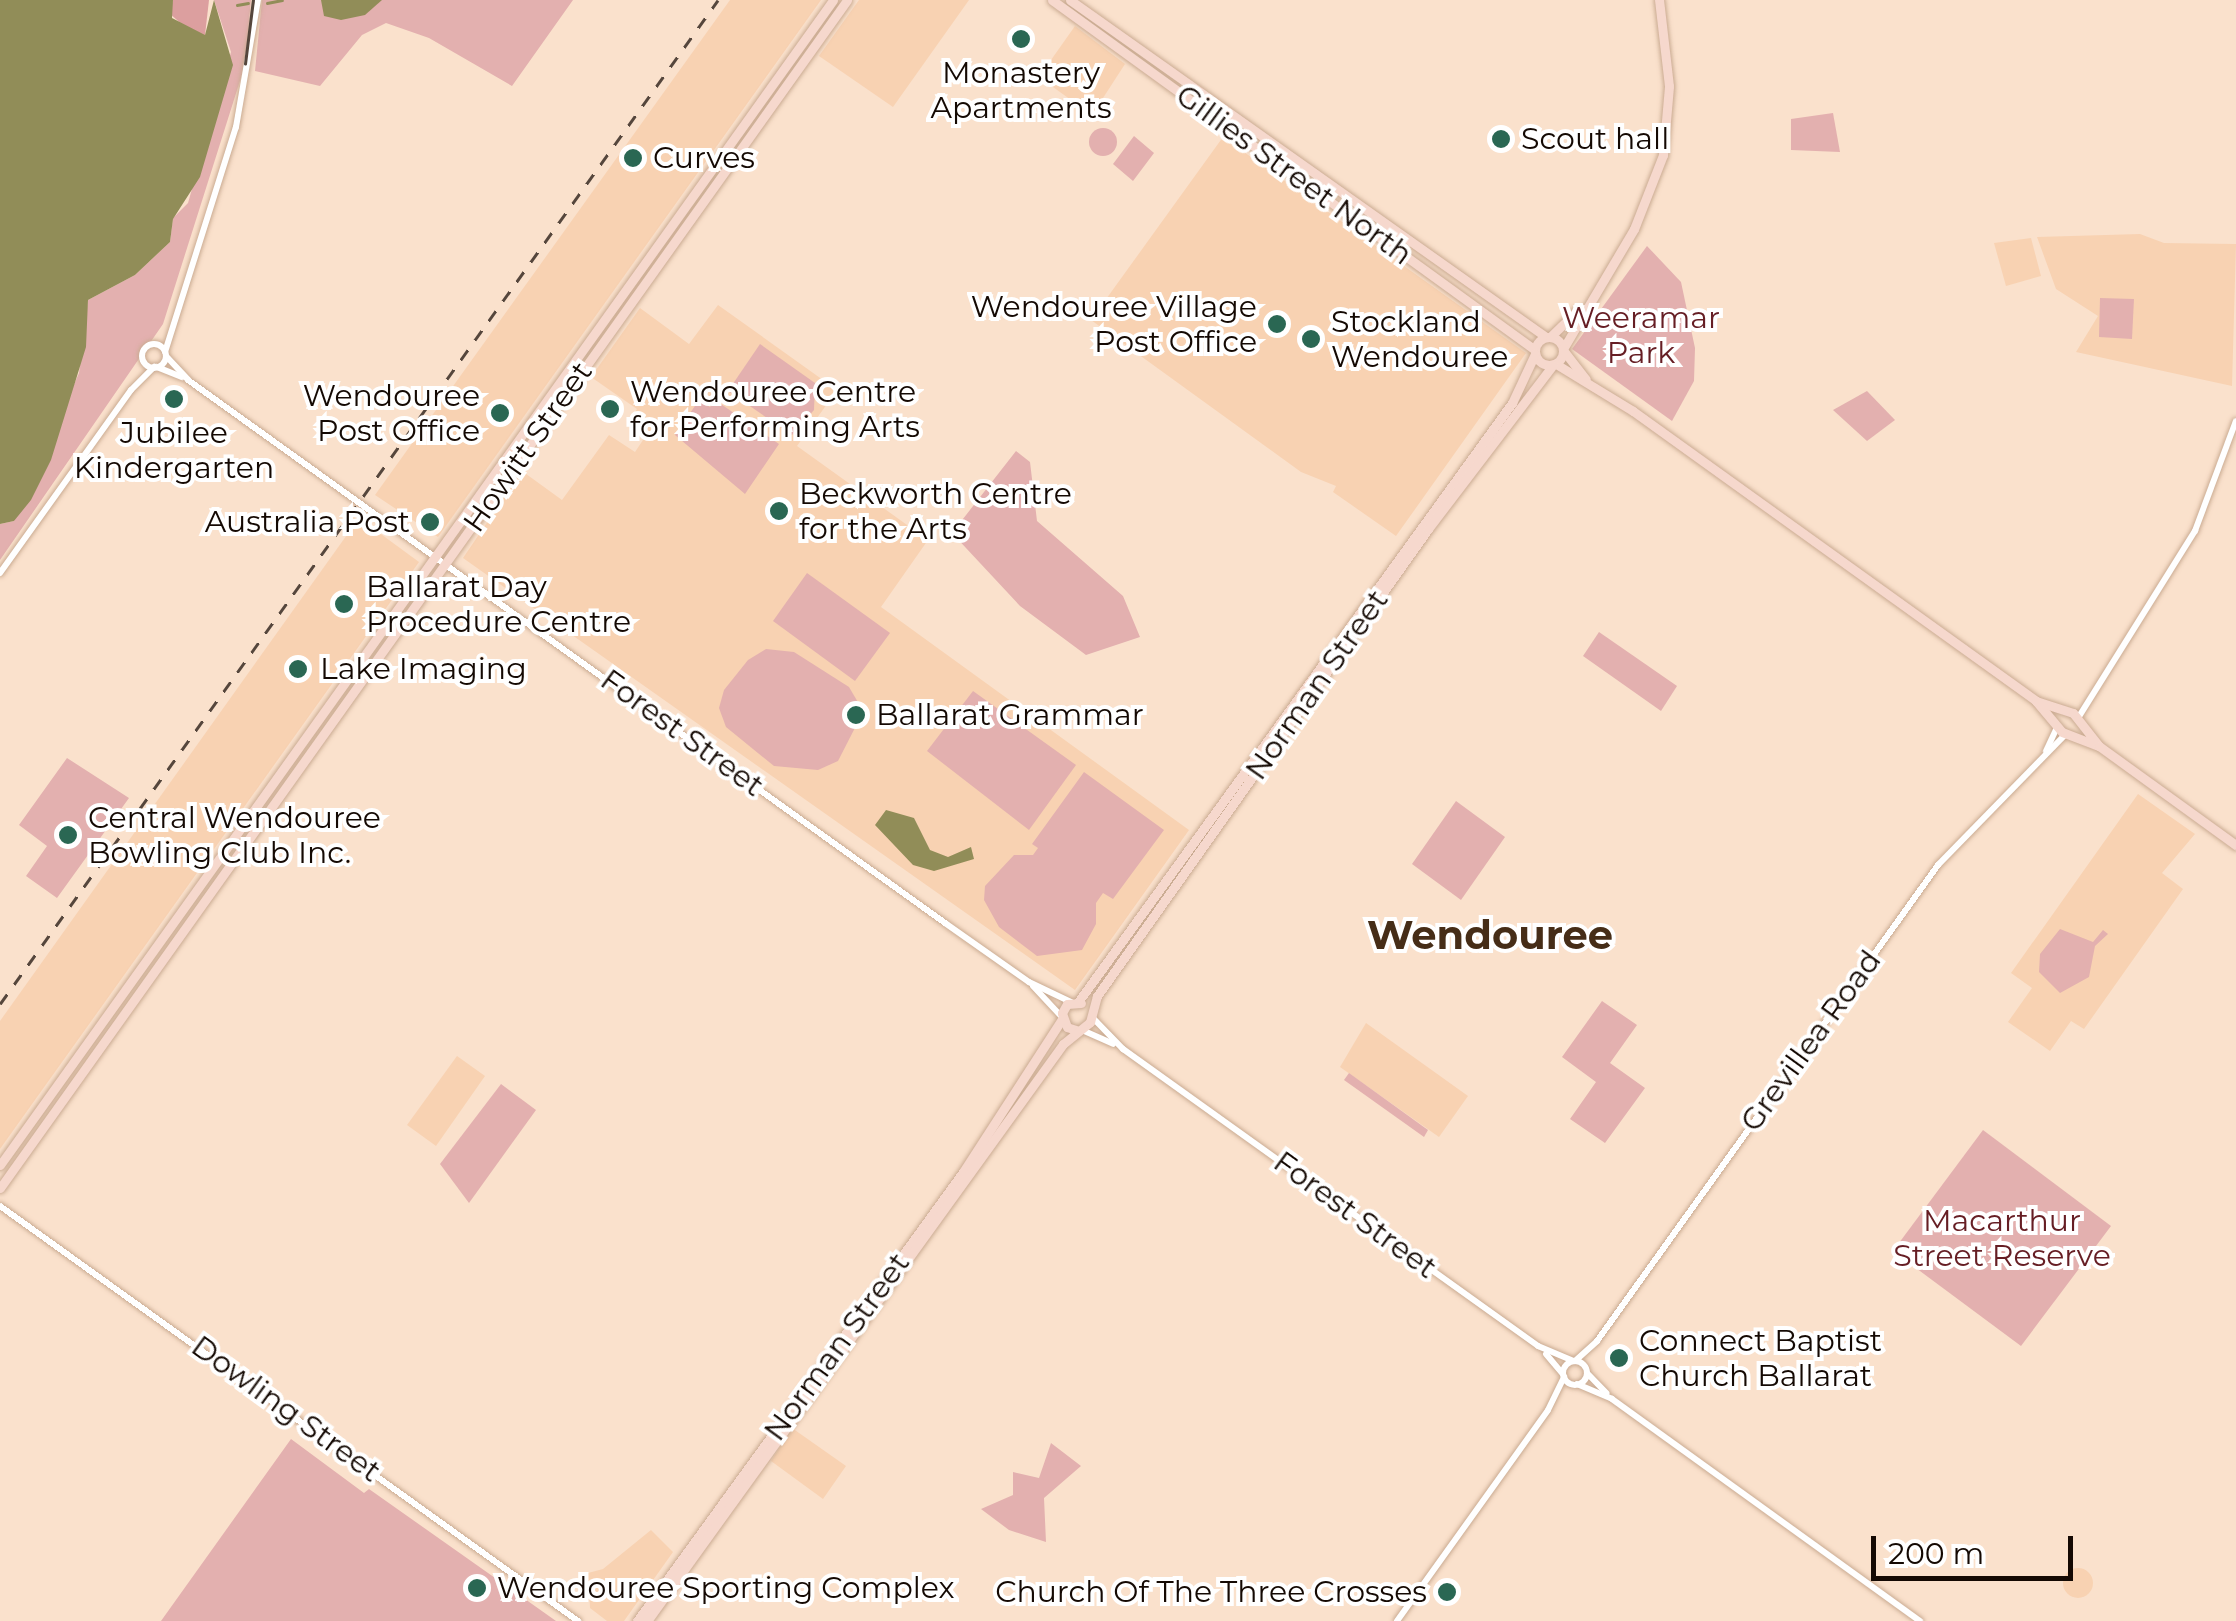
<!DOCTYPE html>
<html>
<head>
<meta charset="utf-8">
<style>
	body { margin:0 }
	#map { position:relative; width:2236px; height:1621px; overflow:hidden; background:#fae1cc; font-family:Montserrat,sans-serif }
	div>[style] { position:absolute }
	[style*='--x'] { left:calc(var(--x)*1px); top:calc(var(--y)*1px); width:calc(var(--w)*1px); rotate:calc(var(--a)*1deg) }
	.built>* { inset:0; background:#f8d2b2 }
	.round { border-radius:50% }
	.green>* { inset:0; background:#e3b0af }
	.forest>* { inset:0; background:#dc9f9f }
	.water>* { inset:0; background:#918d58 }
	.stream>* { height:2.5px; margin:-1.25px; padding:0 1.25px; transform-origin:1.25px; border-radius:1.25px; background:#918d58 }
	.roads { filter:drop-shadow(0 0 2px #caab92) drop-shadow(0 0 2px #caab92) }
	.minor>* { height:6px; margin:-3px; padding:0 3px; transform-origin:3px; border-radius:3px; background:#fff }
	.minor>.ring { margin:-3px; padding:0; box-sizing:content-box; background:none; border:6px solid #fff; border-radius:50% }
	.major>* { height:9px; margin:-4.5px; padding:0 4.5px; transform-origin:4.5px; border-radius:4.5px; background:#f6d8cd }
	.major>.ring { margin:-4.5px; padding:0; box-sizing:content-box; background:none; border:9px solid #f6d8cd; border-radius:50% }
	.tram>* { height:2.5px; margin:-1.25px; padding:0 1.25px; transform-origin:1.25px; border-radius:1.25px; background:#55463c }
	.rail>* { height:2.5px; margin-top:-1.25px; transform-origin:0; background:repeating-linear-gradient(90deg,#55463c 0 12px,transparent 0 24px) }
	.dots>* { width:28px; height:28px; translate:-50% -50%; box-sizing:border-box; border:5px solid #fff; border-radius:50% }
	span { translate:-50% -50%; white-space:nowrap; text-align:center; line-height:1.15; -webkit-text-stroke:8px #fff; paint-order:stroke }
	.poi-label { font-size:30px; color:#140903 }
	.left { translate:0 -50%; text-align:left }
	.right { translate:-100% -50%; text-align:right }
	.street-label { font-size:30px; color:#140903 }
	.park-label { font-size:30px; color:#661e24 }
	.district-label { font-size:40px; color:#462d17; font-weight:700 }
	.scale { position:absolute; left:1871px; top:1536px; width:202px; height:45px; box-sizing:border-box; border:5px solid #140903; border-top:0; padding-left:12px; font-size:30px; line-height:35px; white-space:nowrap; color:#140903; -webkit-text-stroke:8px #fff; paint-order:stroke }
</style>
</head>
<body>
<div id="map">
	<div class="built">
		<div style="clip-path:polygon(730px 0,821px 0,438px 537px,375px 495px)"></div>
		<div style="clip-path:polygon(859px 0,969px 0,893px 107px,819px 56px)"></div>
		<div style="clip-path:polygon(1075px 26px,1125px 64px,1092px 115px,1039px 77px)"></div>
		<div style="clip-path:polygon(1223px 137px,1526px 353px,1396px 536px,1333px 492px,1336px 486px,1301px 472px,1091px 320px)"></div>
		<div style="clip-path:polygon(2140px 234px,2164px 243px,2236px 244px,2232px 386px,2076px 352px,2098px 316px,2056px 289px,2037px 237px)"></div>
		<div style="clip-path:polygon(2031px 238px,2041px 276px,2006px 286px,1994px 243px)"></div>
		<div style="clip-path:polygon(718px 305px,837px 390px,797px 446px,928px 540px,881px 607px,1189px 830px,1075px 990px,463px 558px,522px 471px,562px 500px,609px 435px,635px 452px,645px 437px,628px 424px,637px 409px,591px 377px,640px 308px,689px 344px)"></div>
		<div style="clip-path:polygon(359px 518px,419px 562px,0 1149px,0 1021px)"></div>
		<div style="clip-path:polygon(2138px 794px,2195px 834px,2162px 873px,2183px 889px,2084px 1029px,2071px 1021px,2050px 1051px,2008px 1022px,2032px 988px,2011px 973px)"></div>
		<div style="clip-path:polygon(1366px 1023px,1468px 1096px,1439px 1137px,1340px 1067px)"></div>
		<div style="clip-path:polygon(457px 1056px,485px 1076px,436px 1146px,407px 1125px)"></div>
		<div style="clip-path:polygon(792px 1428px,846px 1466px,823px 1499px,771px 1461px)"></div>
		<div style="clip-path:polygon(651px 1530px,673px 1552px,624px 1621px,607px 1621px,590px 1608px,588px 1573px,603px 1569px)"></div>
		<div class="round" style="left:2063px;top:1568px;width:30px;height:30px"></div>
	</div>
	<div class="green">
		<div style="clip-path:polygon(214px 0,251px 0,245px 65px,163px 324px,0 560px,0 524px,14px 521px,79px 373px,88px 300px,135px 275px,170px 242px,173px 218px,188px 203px,231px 52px)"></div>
		<div style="clip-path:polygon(262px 0,573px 0,512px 86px,429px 38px,386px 23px,362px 35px,320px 86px,255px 71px)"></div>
		<div style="clip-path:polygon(1833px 113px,1840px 152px,1791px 150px,1791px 119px)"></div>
		<div class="round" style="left:1089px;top:128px;width:28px;height:28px"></div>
		<div style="clip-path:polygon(1134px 136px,1154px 153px,1133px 181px,1113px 164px)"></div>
		<div style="clip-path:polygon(1647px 246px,1681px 282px,1695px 348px,1694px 381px,1672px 421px,1572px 349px)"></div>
		<div style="clip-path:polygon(2100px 298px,2134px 299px,2132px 339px,2099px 337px)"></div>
		<div style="clip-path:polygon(760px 344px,815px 383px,814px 410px,792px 435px,728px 391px)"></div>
		<div style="clip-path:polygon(1867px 391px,1895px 420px,1867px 441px,1833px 410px)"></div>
		<div style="clip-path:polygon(699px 400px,710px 407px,715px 400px,779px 444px,745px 494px,675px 435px)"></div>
		<div style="clip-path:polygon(1016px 451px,1030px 462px,1037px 521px,1123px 596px,1140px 637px,1086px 655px,1020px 606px,952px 533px)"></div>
		<div style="clip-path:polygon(807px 573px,890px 633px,855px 681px,773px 621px)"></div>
		<div style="clip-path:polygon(1599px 632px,1677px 686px,1661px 711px,1583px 656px)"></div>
		<div style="clip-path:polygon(766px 649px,794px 652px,849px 687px,859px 704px,859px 720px,838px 761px,818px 770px,774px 766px,726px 727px,719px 708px,724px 690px,748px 660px)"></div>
		<div style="clip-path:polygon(973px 691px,1076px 765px,1029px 830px,927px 751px)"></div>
		<div style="clip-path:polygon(67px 758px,129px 798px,57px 898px,26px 876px,47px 846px,19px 825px)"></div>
		<div style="clip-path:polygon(1084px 772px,1164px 830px,1113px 899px,1103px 893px,1096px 903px,1096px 924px,1082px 950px,1037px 956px,999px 927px,984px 900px,985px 886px,1014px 855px,1033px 855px,1038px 848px,1032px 844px)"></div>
		<div style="clip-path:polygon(1456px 801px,1505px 837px,1461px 900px,1412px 864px)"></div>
		<div style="clip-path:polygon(2060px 929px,2093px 942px,2103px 930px,2108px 934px,2095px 946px,2089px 977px,2060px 993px,2039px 972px,2040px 954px)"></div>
		<div style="clip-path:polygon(1602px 1001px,1637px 1025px,1610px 1063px,1645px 1088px,1605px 1143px,1570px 1119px,1596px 1082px,1562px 1057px)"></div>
		<div style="clip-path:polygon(1349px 1073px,1428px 1130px,1424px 1137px,1344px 1080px)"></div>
		<div style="clip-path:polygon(501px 1084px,536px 1110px,469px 1203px,440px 1164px)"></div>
		<div style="clip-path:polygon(1983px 1130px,2111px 1226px,2021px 1346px,1893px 1251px)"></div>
		<div style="clip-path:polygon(291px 1439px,364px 1493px,369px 1489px,556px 1621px,161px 1621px)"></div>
		<div style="clip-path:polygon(1051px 1443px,1081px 1466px,1044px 1498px,1046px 1542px,1009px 1530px,981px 1509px,1013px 1495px,1013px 1472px,1039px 1478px)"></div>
	</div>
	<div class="forest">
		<div style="clip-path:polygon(173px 0,209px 0,205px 35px,194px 35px,169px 13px)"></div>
	</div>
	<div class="water">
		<div style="clip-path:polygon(0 0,173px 0,172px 18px,205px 35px,214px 0,233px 65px,200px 177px,173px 219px,170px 242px,135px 275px,88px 300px,86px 347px,51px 460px,31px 500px,14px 521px,0 524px)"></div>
		<div style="clip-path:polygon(321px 0,382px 0,365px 15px,341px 20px,324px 16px)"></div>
		<div style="clip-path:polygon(886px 810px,914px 818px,930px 850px,948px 857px,971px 847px,974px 859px,934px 871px,913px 865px,875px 825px)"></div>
	</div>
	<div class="stream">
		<div style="--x:267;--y:3;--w:15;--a:-11"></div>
		<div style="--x:237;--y:5;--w:11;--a:-10"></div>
	</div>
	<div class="roads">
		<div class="minor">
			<div class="ring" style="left:142px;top:344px;width:18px;height:18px"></div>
			<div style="--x:165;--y:352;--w:236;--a:-72.5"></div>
			<div style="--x:236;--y:127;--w:129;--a:-80.2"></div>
			<div style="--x:166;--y:356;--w:33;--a:47"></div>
			<div style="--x:188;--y:380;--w:932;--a:35.65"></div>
			<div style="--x:945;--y:923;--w:103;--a:35.1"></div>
			<div style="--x:1029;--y:982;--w:47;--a:25.5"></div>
			<div style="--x:157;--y:367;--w:27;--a:22"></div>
			<div style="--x:0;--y:573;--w:225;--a:-54.4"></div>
			<div style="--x:131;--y:390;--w:33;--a:-45"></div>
			<div style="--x:2078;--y:718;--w:221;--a:-58"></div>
			<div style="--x:2195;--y:531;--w:117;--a:-69.6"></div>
			<div style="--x:2046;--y:751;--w:26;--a:-65"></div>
			<div style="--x:1033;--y:986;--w:41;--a:47"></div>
			<div style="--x:1092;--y:1017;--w:45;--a:45.9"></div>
			<div style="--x:1123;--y:1049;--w:320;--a:35.6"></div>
			<div style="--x:1383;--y:1235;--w:191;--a:35.6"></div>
			<div style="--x:1538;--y:1346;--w:38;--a:23"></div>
			<div style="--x:1082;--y:1030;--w:34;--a:24"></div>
			<div style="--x:0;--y:1206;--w:712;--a:35.68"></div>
			<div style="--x:1546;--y:1354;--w:26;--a:50"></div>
			<div style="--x:1575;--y:1361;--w:30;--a:-42"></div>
			<div style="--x:1597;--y:1341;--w:586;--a:-54.38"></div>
			<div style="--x:1938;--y:865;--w:183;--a:-45.7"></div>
			<div class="ring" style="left:1563px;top:1361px;width:18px;height:18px"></div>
			<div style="--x:1587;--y:1373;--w:28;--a:46"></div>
			<div style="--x:1577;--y:1384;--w:38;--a:23"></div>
			<div style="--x:1612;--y:1399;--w:380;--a:35.8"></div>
			<div style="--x:1397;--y:1621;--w:259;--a:-54.4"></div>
			<div style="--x:1548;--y:1410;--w:37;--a:-64"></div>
		</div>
		<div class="major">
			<div style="--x:1052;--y:0;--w:596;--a:35.93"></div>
			<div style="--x:1070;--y:0;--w:583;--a:35.3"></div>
			<div class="ring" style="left:1535px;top:337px;width:19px;height:19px"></div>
			<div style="--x:1550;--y:337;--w:37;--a:-44"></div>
			<div style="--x:1563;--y:349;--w:139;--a:-59.4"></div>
			<div style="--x:1634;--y:229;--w:79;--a:-68.6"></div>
			<div style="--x:1663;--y:155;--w:69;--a:-85"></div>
			<div style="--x:1669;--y:86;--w:87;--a:-96.6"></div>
			<div style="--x:1563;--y:350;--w:37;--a:52"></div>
			<div style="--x:1556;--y:364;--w:90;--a:31.4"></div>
			<div style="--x:1633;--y:411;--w:496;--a:35.7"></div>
			<div style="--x:2036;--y:701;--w:40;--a:50"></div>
			<div style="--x:2062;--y:732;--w:40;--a:21"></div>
			<div style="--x:2036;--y:701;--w:39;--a:18"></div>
			<div style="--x:2073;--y:713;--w:42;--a:51.8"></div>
			<div style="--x:2099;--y:746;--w:169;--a:35.9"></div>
			<div style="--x:1078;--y:1002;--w:740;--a:-54.08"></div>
			<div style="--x:1512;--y:403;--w:54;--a:-64.9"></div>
			<div style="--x:1076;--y:1030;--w:9;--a:-162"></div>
			<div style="--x:1067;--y:1027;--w:15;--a:-110"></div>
			<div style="--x:1062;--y:1013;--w:10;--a:-61"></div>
			<div style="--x:1067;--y:1004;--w:14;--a:-4"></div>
			<div style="--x:0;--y:1165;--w:1432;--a:-54.43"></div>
			<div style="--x:0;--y:1188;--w:1459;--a:-54.51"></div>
			<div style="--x:637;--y:1621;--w:555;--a:-54.02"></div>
			<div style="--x:963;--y:1172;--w:182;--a:-57.1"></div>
			<div style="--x:647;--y:1621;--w:711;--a:-54.21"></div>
			<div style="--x:1063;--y:1044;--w:35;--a:-39"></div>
			<div style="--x:1090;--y:1022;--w:27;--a:-75"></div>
			<div style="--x:1097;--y:996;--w:572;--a:-54.67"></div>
			<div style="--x:1428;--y:529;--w:206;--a:-52.7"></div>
		</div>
	</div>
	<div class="tram">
		<div style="--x:245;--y:64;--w:64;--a:-82.9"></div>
	</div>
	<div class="rail">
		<div style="--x:0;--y:1004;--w:1234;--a:-54.43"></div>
	</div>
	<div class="dots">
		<div style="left:1021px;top:39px;background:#2a6753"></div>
		<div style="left:1501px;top:139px;background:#2a6753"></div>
		<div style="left:633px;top:158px;background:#2a6753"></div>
		<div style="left:1277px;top:324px;background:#2a6753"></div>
		<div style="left:1311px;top:339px;background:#2a6753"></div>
		<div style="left:174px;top:399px;background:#2a6753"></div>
		<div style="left:610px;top:409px;background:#2a6753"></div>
		<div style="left:500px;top:413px;background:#2a6753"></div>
		<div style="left:779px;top:511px;background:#2a6753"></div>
		<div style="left:430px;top:522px;background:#2a6753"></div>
		<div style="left:344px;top:604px;background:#2a6753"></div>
		<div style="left:298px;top:669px;background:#2a6753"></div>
		<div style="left:856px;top:715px;background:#2a6753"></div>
		<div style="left:68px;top:835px;background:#2a6753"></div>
		<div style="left:1619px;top:1358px;background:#2a6753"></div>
		<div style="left:477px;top:1588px;background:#2a6753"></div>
		<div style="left:1447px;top:1592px;background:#2a6753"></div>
	</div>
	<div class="poi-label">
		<span style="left:1021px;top:90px">Monastery<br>Apartments</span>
		<span class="left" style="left:1521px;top:139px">Scout hall</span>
		<span class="left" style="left:653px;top:158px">Curves</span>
		<span class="right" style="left:1257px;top:324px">Wendouree Village<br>Post Office</span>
		<span class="left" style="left:1331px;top:339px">Stockland<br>Wendouree</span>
		<span class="left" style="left:630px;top:409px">Wendouree Centre<br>for Performing Arts</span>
		<span class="right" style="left:480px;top:413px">Wendouree<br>Post Office</span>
		<span style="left:174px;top:450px">Jubilee<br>Kindergarten</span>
		<span class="left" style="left:799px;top:511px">Beckworth Centre<br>for the Arts</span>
		<span class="right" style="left:410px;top:522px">Australia Post</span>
		<span class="left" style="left:366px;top:604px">Ballarat Day<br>Procedure Centre</span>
		<span class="left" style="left:320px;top:669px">Lake Imaging</span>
		<span class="left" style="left:876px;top:715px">Ballarat Grammar</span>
		<span class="left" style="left:88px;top:835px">Central Wendouree<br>Bowling Club Inc.</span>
		<span class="left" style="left:1639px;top:1358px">Connect Baptist<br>Church Ballarat</span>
		<span class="left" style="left:497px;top:1588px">Wendouree Sporting Complex</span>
		<span class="right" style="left:1427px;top:1592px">Church Of The Three Crosses</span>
	</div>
	<div class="street-label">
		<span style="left:1294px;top:175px;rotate:36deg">Gillies Street North</span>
		<span style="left:528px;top:447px;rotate:-55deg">Howitt Street</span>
		<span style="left:1317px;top:685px;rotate:-55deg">Norman Street</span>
		<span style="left:682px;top:733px;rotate:36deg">Forest Street</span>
		<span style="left:1811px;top:1041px;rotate:-54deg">Grevillea Road</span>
		<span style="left:1355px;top:1215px;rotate:36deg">Forest Street</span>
		<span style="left:837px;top:1347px;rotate:-54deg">Norman Street</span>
		<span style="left:286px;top:1409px;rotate:36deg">Dowling Street</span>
	</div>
	<div class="park-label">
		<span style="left:1641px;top:335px">Weeramar<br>Park</span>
		<span style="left:2002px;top:1238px">Macarthur<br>Street Reserve</span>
	</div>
	<div class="district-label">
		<span style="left:1490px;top:935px">Wendouree</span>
	</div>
	<div class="scale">200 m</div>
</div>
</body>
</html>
